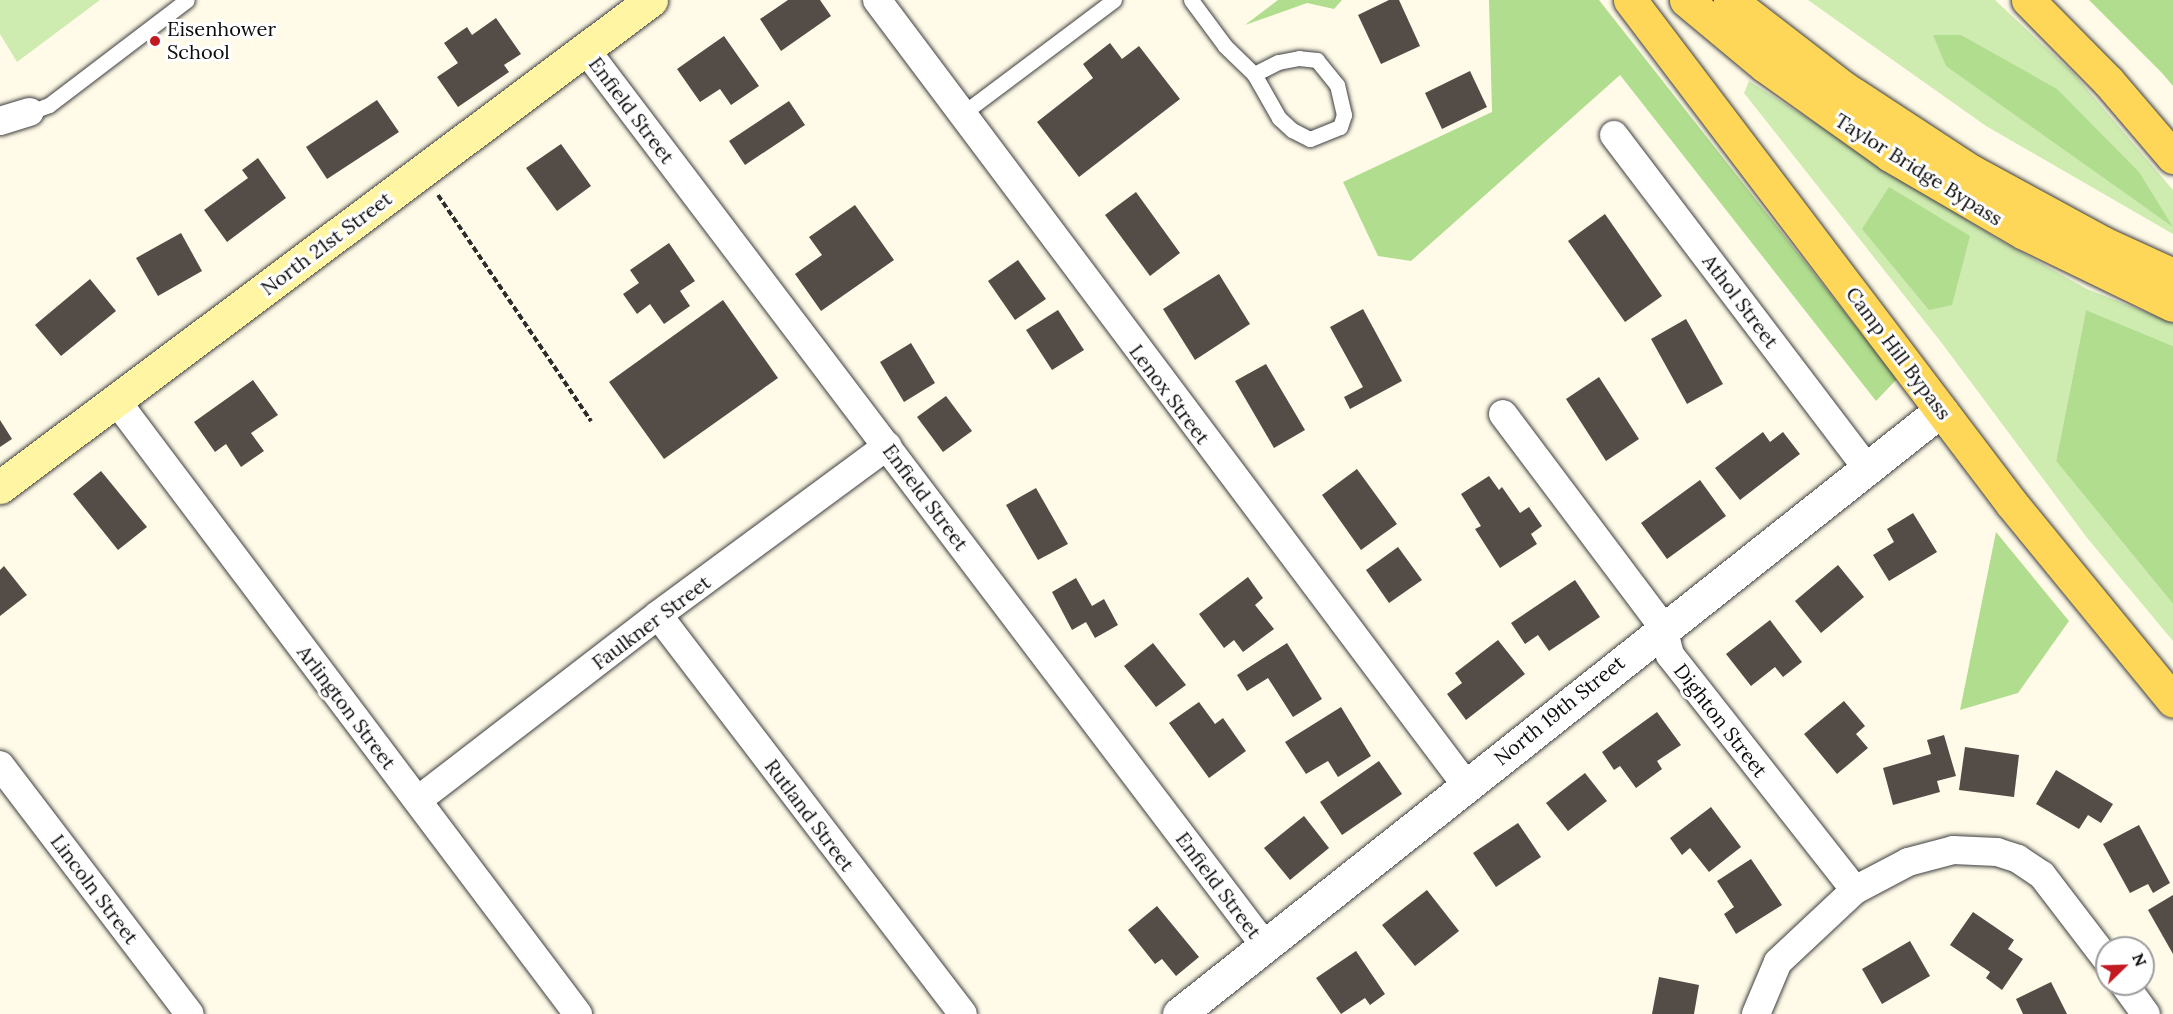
<!DOCTYPE html>
<html>
<head>
<meta charset="utf-8">
<style>
	body { margin:0 }
	#map { position:relative; width:2173px; height:1014px; overflow:hidden; background:#fffbe8; font-family:Lora,serif }
	div>[style] { position:absolute }
	[style*='--x'] { left:calc(var(--x)*1px); top:calc(var(--y)*1px); width:calc(var(--w)*1px); rotate:calc(var(--a)*1deg) }
	.green>* { inset:0; background:#ceebb0 }
	.forest>* { inset:0; background:#b1dd8e }
	.building>* { inset:0; background:#544c46 }
	.path>* { height:4px; margin-top:-2px; transform-origin:0; background:repeating-linear-gradient(90deg,#2d2d2d 0 6px,transparent 0 9px) }
	.roads { filter:drop-shadow(0 0 2px #3e3e3e) drop-shadow(0 0 2px #3e3e3e) }
	.service>* { height:15px; margin:-7.5px; padding:0 7.5px; transform-origin:7.5px; border-radius:7.5px; background:#fff }
	.minor>* { height:28px; margin:-14px; padding:0 14px; transform-origin:14px; border-radius:14px; background:#fff }
	.tertiary>* { height:33px; margin:-16.5px; padding:0 16.5px; transform-origin:16.5px; border-radius:16.5px; background:#fff }
	.secondary>* { height:33px; margin:-16.5px; padding:0 16.5px; transform-origin:16.5px; border-radius:16.5px; background:#fff5a3 }
	.primary>* { height:33px; margin:-16.5px; padding:0 16.5px; transform-origin:16.5px; border-radius:16.5px; background:#ffd758 }
	.dots>* { width:16px; height:16px; translate:-50% -50%; box-sizing:border-box; border:3px solid #fff; border-radius:50% }
	span { translate:-50% -50%; white-space:nowrap; text-align:center; line-height:1.15; -webkit-text-stroke:6px #fff; paint-order:stroke }
	.poi-label { font-size:20px; color:#0b0b0b }
	.left { translate:0 -50%; text-align:left }
	.street-label { font-size:20px; color:#0b0b0b }
	.north { position:absolute; left:2095px; top:936px; width:60px; height:60px; box-sizing:border-box; background:#fff; border:2px solid #9d9d9d; border-radius:50%; rotate:67deg; font-size:16px; font-weight:700; line-height:24px; text-align:center; color:#0b0b0b }
	.north::after { content:''; display:block; margin:auto; width:21px; height:27px; background:#c31a22; clip-path:polygon(50% 0,100% 100%,50% 72%,0 100%) }
</style>
</head>
<body>
<div id="map">
	<div class="green">
		<div style="clip-path:polygon(0 0,100px 0,17px 62px,0 34px)"></div>
		<div style="clip-path:polygon(1808px 0,1995px 0,2074px 74px,2173px 190px,2173px 234px,1986px 126px)"></div>
		<div style="clip-path:polygon(1749px 81px,1994px 237px,2087px 289px,2173px 323px,2173px 346px,2086px 310px,2056px 461px,2173px 604px,2173px 641px,2088px 539px,1941px 342px,1744px 93px)"></div>
	</div>
	<div class="forest">
		<div style="clip-path:polygon(1278px 0,1342px 0,1334px 9px,1307px 3px,1245px 25px)"></div>
		<div style="clip-path:polygon(1489px 0,1599px 0,1897px 379px,1876px 401px,1620px 75px,1411px 261px,1378px 256px,1343px 182px,1492px 112px)"></div>
		<div style="clip-path:polygon(2089px 0,2173px 0,2173px 86px,2162px 73px)"></div>
		<div style="clip-path:polygon(1933px 35px,1961px 35px,2057px 89px,2139px 172px,2173px 227px,1946px 66px)"></div>
		<div style="clip-path:polygon(1889px 187px,1970px 236px,1952px 305px,1929px 310px,1862px 229px)"></div>
		<div style="clip-path:polygon(2086px 310px,2173px 346px,2173px 604px,2056px 461px)"></div>
		<div style="clip-path:polygon(1996px 532px,2069px 621px,2018px 693px,1960px 710px)"></div>
	</div>
	<div class="building">
		<div style="clip-path:polygon(788px 0,820px 0,831px 16px,781px 51px,760px 19px)"></div>
		<div style="clip-path:polygon(1389px 0,1399px 0,1420px 46px,1381px 64px,1358px 15px)"></div>
		<div style="clip-path:polygon(496px 18px,521px 54px,504px 65px,509px 72px,458px 107px,437px 77px,458px 63px,444px 43px,467px 27px,472px 35px)"></div>
		<div style="clip-path:polygon(724px 36px,759px 86px,731px 105px,720px 89px,700px 102px,677px 69px)"></div>
		<div style="clip-path:polygon(1110px 43px,1122px 59px,1139px 46px,1180px 99px,1079px 177px,1037px 122px,1093px 78px,1083px 64px)"></div>
		<div style="clip-path:polygon(1470px 71px,1487px 107px,1442px 129px,1425px 93px)"></div>
		<div style="clip-path:polygon(377px 100px,399px 132px,327px 179px,306px 147px)"></div>
		<div style="clip-path:polygon(789px 101px,805px 125px,745px 165px,729px 141px)"></div>
		<div style="clip-path:polygon(561px 144px,591px 186px,557px 211px,526px 168px)"></div>
		<div style="clip-path:polygon(258px 158px,286px 198px,227px 242px,204px 210px,248px 178px,242px 170px)"></div>
		<div style="clip-path:polygon(1136px 192px,1180px 253px,1150px 276px,1105px 215px)"></div>
		<div style="clip-path:polygon(855px 205px,894px 260px,821px 311px,795px 274px,822px 255px,809px 237px)"></div>
		<div style="clip-path:polygon(1605px 214px,1662px 296px,1625px 322px,1568px 241px)"></div>
		<div style="clip-path:polygon(181px 233px,202px 271px,158px 296px,136px 258px)"></div>
		<div style="clip-path:polygon(669px 243px,695px 281px,680px 291px,690px 306px,664px 324px,650px 304px,637px 314px,623px 294px,639px 283px,630px 270px)"></div>
		<div style="clip-path:polygon(1018px 260px,1046px 299px,1015px 320px,988px 281px)"></div>
		<div style="clip-path:polygon(1219px 274px,1250px 324px,1195px 360px,1163px 309px)"></div>
		<div style="clip-path:polygon(90px 279px,116px 311px,61px 356px,35px 325px)"></div>
		<div style="clip-path:polygon(723px 300px,778px 378px,664px 459px,609px 382px)"></div>
		<div style="clip-path:polygon(1363px 309px,1402px 381px,1350px 409px,1344px 397px,1363px 387px,1330px 327px)"></div>
		<div style="clip-path:polygon(1058px 310px,1084px 350px,1052px 370px,1026px 330px)"></div>
		<div style="clip-path:polygon(1686px 319px,1723px 384px,1687px 404px,1651px 339px)"></div>
		<div style="clip-path:polygon(911px 343px,935px 383px,904px 402px,880px 362px)"></div>
		<div style="clip-path:polygon(1266px 364px,1305px 430px,1274px 448px,1235px 381px)"></div>
		<div style="clip-path:polygon(1599px 377px,1639px 439px,1606px 461px,1566px 399px)"></div>
		<div style="clip-path:polygon(253px 380px,278px 415px,251px 433px,264px 451px,241px 467px,226px 444px,215px 452px,194px 422px)"></div>
		<div style="clip-path:polygon(946px 396px,972px 431px,943px 452px,917px 417px)"></div>
		<div style="clip-path:polygon(0 420px,12px 439px,0 447px)"></div>
		<div style="clip-path:polygon(1763px 432px,1770px 442px,1783px 432px,1800px 454px,1740px 500px,1715px 468px)"></div>
		<div style="clip-path:polygon(1357px 469px,1397px 524px,1361px 550px,1322px 495px)"></div>
		<div style="clip-path:polygon(101px 471px,147px 527px,118px 550px,73px 494px)"></div>
		<div style="clip-path:polygon(1489px 476px,1499px 490px,1502px 487px,1520px 513px,1529px 507px,1542px 526px,1531px 534px,1537px 544px,1500px 568px,1475px 529px,1481px 526px,1461px 494px)"></div>
		<div style="clip-path:polygon(1700px 480px,1726px 516px,1667px 559px,1641px 523px)"></div>
		<div style="clip-path:polygon(1036px 488px,1068px 544px,1038px 560px,1006px 505px)"></div>
		<div style="clip-path:polygon(1913px 513px,1937px 552px,1889px 581px,1873px 555px,1894px 542px,1887px 529px)"></div>
		<div style="clip-path:polygon(1398px 547px,1422px 580px,1389px 603px,1366px 570px)"></div>
		<div style="clip-path:polygon(1838px 565px,1864px 597px,1821px 633px,1795px 601px)"></div>
		<div style="clip-path:polygon(4px 566px,27px 595px,0 616px,0 570px)"></div>
		<div style="clip-path:polygon(1248px 577px,1263px 598px,1255px 605px,1274px 629px,1243px 652px,1234px 640px,1224px 648px,1199px 614px)"></div>
		<div style="clip-path:polygon(1076px 578px,1092px 606px,1104px 599px,1118px 625px,1095px 638px,1086px 622px,1072px 630px,1052px 592px)"></div>
		<div style="clip-path:polygon(1575px 580px,1600px 617px,1549px 651px,1538px 635px,1525px 644px,1511px 623px)"></div>
		<div style="clip-path:polygon(1770px 620px,1802px 662px,1783px 677px,1775px 667px,1751px 686px,1726px 654px)"></div>
		<div style="clip-path:polygon(1498px 640px,1525px 674px,1466px 720px,1447px 694px,1462px 683px,1455px 673px)"></div>
		<div style="clip-path:polygon(1153px 643px,1186px 685px,1156px 707px,1124px 666px)"></div>
		<div style="clip-path:polygon(1287px 643px,1322px 699px,1293px 717px,1268px 678px,1247px 691px,1237px 675px)"></div>
		<div style="clip-path:polygon(1844px 701px,1865px 726px,1856px 734px,1868px 748px,1837px 774px,1804px 734px)"></div>
		<div style="clip-path:polygon(1199px 702px,1215px 724px,1223px 718px,1246px 751px,1209px 778px,1169px 723px)"></div>
		<div style="clip-path:polygon(1341px 707px,1371px 756px,1338px 777px,1328px 761px,1306px 774px,1285px 742px)"></div>
		<div style="clip-path:polygon(1657px 712px,1681px 745px,1657px 761px,1662px 769px,1636px 788px,1620px 766px,1614px 770px,1602px 752px)"></div>
		<div style="clip-path:polygon(1944px 735px,1956px 776px,1937px 781px,1940px 792px,1893px 805px,1883px 768px,1931px 754px,1927px 740px)"></div>
		<div style="clip-path:polygon(1965px 747px,2019px 755px,2014px 797px,1959px 790px)"></div>
		<div style="clip-path:polygon(1379px 761px,1402px 794px,1342px 835px,1320px 802px)"></div>
		<div style="clip-path:polygon(2056px 770px,2113px 804px,2101px 823px,2088px 815px,2079px 829px,2036px 804px)"></div>
		<div style="clip-path:polygon(1585px 773px,1607px 801px,1568px 831px,1546px 803px)"></div>
		<div style="clip-path:polygon(1711px 807px,1741px 847px,1709px 872px,1690px 848px,1682px 855px,1670px 838px)"></div>
		<div style="clip-path:polygon(1304px 816px,1329px 848px,1290px 880px,1264px 848px)"></div>
		<div style="clip-path:polygon(1518px 823px,1541px 857px,1496px 887px,1473px 853px)"></div>
		<div style="clip-path:polygon(2139px 825px,2170px 883px,2153px 893px,2148px 884px,2130px 893px,2103px 844px)"></div>
		<div style="clip-path:polygon(1751px 859px,1782px 905px,1736px 934px,1724px 914px,1734px 907px,1717px 881px)"></div>
		<div style="clip-path:polygon(1427px 890px,1459px 931px,1415px 966px,1382px 925px)"></div>
		<div style="clip-path:polygon(2173px 895px,2173px 954px,2148px 910px)"></div>
		<div style="clip-path:polygon(1157px 906px,1199px 957px,1176px 976px,1162px 959px,1155px 964px,1128px 930px)"></div>
		<div style="clip-path:polygon(1973px 912px,2014px 940px,2008px 949px,2023px 959px,2002px 990px,1986px 978px,1990px 972px,1950px 945px)"></div>
		<div style="clip-path:polygon(1910px 941px,1930px 976px,1882px 1004px,1862px 969px)"></div>
		<div style="clip-path:polygon(1356px 951px,1385px 994px,1370px 1005px,1365px 998px,1341px 1014px,1316px 978px)"></div>
		<div style="clip-path:polygon(1659px 977px,1699px 985px,1694px 1014px,1652px 1014px)"></div>
		<div style="clip-path:polygon(2051px 982px,2067px 1014px,2023px 1014px,2016px 999px)"></div>
	</div>
	<div class="path">
		<div style="--x:438;--y:195;--w:273;--a:55.9"></div>
	</div>
	<div class="roads">
		<div class="service">
			<div style="--x:1191;--y:0;--w:57;--a:53.5"></div>
			<div style="--x:1225;--y:46;--w:40;--a:44"></div>
			<div style="--x:1254;--y:74;--w:51;--a:60.4"></div>
			<div style="--x:1279;--y:118;--w:18;--a:43"></div>
			<div style="--x:1292;--y:130;--w:20;--a:27"></div>
			<div style="--x:1310;--y:139;--w:32;--a:-22"></div>
			<div style="--x:1340;--y:127;--w:13;--a:-72"></div>
			<div style="--x:1344;--y:115;--w:31;--a:-103"></div>
			<div style="--x:1337;--y:85;--w:32;--a:-129"></div>
			<div style="--x:1317;--y:60;--w:18;--a:-174"></div>
			<div style="--x:1299;--y:58;--w:21;--a:169"></div>
			<div style="--x:1278;--y:62;--w:27;--a:153"></div>
			<div style="--x:30;--y:112;--w:20;--a:-20"></div>
			<div style="--x:49;--y:105;--w:173;--a:-37.3"></div>
			<div style="--x:962;--y:114;--w:190;--a:-36.9"></div>
		</div>
		<div class="minor">
			<div style="--x:877;--y:0;--w:981;--a:53.12"></div>
			<div style="--x:586;--y:50;--w:1124;--a:52.84"></div>
			<div style="--x:0;--y:121;--w:31;--a:-17"></div>
			<div style="--x:1614;--y:135;--w:418;--a:52.8"></div>
			<div style="--x:115;--y:399;--w:770;--a:53.03"></div>
			<div style="--x:1503;--y:414;--w:266;--a:53.1"></div>
			<div style="--x:1663;--y:627;--w:29;--a:76"></div>
			<div style="--x:1670;--y:655;--w:299;--a:51.8"></div>
			<div style="--x:658;--y:615;--w:502;--a:52.61"></div>
			<div style="--x:0;--y:765;--w:313;--a:52.7"></div>
			<div style="--x:418;--y:800;--w:303;--a:-37.6"></div>
			<div style="--x:658;--y:615;--w:285;--a:-36.4"></div>
			<div style="--x:2124;--y:984;--w:37;--a:54"></div>
			<div style="--x:1756;--y:1014;--w:56;--a:-67.1"></div>
			<div style="--x:1778;--y:962;--w:105;--a:-43.1"></div>
			<div style="--x:1855;--y:890;--w:60;--a:-27.8"></div>
			<div style="--x:1908;--y:862;--w:47;--a:-14.9"></div>
			<div style="--x:1953;--y:850;--w:44;--a:2.6"></div>
			<div style="--x:1997;--y:852;--w:22;--a:18"></div>
			<div style="--x:2018;--y:859;--w:29;--a:34"></div>
			<div style="--x:2042;--y:875;--w:107;--a:52.6"></div>
		</div>
		<div class="tertiary">
			<div style="--x:1179;--y:1014;--w:972;--a:-38.4"></div>
		</div>
		<div class="secondary">
			<div style="--x:0;--y:487;--w:813;--a:-36.8"></div>
		</div>
		<div class="primary">
			<div style="--x:1630;--y:0;--w:632;--a:52.84"></div>
			<div style="--x:2012;--y:504;--w:254;--a:50.7"></div>
			<div style="--x:1686;--y:0;--w:102;--a:39.8"></div>
			<div style="--x:1764;--y:65;--w:155;--a:35.5"></div>
			<div style="--x:1890;--y:155;--w:155;--a:30.2"></div>
			<div style="--x:2024;--y:233;--w:165;--a:25.8"></div>
			<div style="--x:1730;--y:0;--w:144;--a:37.7"></div>
			<div style="--x:1844;--y:88;--w:152;--a:33.2"></div>
			<div style="--x:1971;--y:171;--w:150;--a:28.6"></div>
			<div style="--x:2103;--y:243;--w:77;--a:24.6"></div>
			<div style="--x:2028;--y:0;--w:114;--a:45.4"></div>
			<div style="--x:2108;--y:81;--w:100;--a:49.5"></div>
		</div>
	</div>
	<div class="dots">
		<div style="left:155px;top:41px;background:#c31a22"></div>
	</div>
	<div class="poi-label">
		<span class="left" style="left:167px;top:40px">Eisenhower<br>School</span>
	</div>
	<div class="street-label">
		<span style="left:632px;top:110px;rotate:53deg">Enfield Street</span>
		<span style="left:1919px;top:169px;rotate:32deg">Taylor Bridge Bypass</span>
		<span style="left:326px;top:243px;rotate:-37deg">North 21st Street</span>
		<span style="left:1741px;top:301px;rotate:53deg">Athol Street</span>
		<span style="left:1899px;top:353px;rotate:53deg">Camp Hill Bypass</span>
		<span style="left:1170px;top:394px;rotate:53deg">Lenox Street</span>
		<span style="left:926px;top:497px;rotate:53deg">Enfield Street</span>
		<span style="left:651px;top:622px;rotate:-37deg">Faulkner Street</span>
		<span style="left:347px;top:707px;rotate:53deg">Arlington Street</span>
		<span style="left:1559px;top:710px;rotate:-39deg">North 19th Street</span>
		<span style="left:1721px;top:720px;rotate:52deg">Dighton Street</span>
		<span style="left:810px;top:815px;rotate:53deg">Rutland Street</span>
		<span style="left:1219px;top:885px;rotate:53deg">Enfield Street</span>
		<span style="left:95px;top:889px;rotate:53deg">Lincoln Street</span>
	</div>
	<div class="north">N</div>
</div>
</body>
</html>
